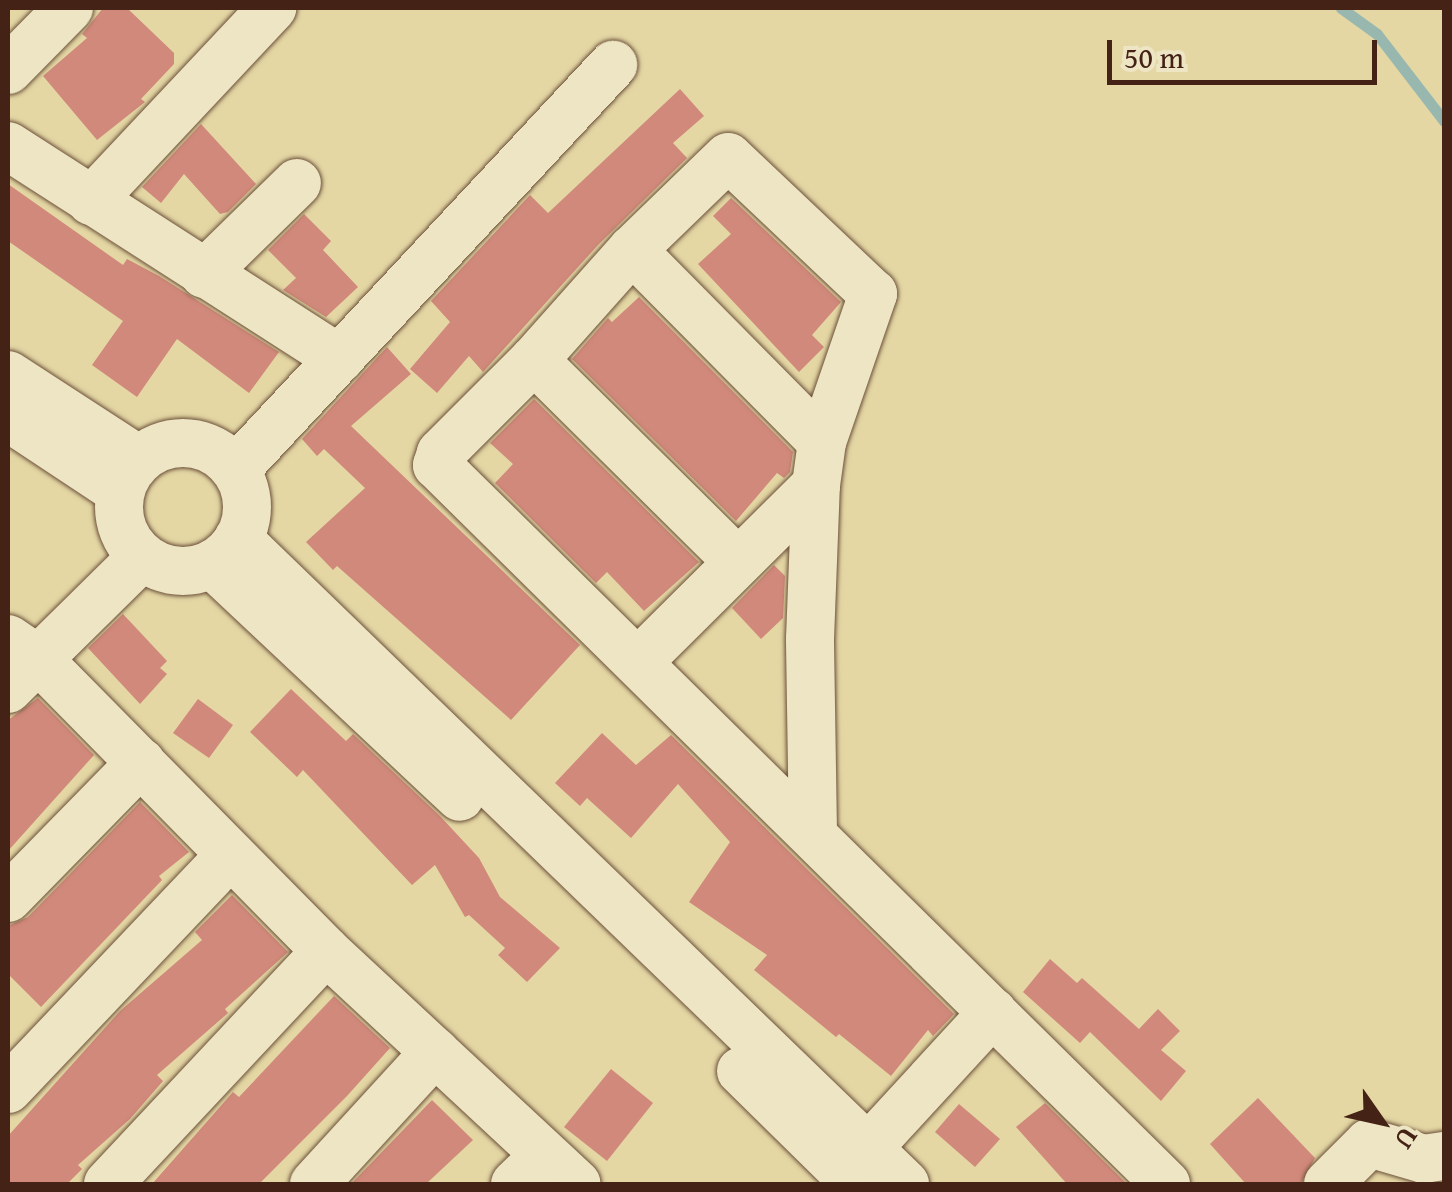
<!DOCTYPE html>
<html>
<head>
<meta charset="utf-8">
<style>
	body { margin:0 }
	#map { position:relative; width:1452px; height:1192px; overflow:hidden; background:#e4d7a4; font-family:"Gentium Book Plus",serif }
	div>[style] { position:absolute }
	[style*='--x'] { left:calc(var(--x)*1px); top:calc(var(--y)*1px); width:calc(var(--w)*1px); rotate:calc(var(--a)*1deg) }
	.stream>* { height:11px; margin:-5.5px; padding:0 5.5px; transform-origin:5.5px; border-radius:5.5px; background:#98b8af }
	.building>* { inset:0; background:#d1897b }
	.roads { filter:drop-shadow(0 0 2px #6c503a) drop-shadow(0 0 2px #6c503a) }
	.minor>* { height:48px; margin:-24px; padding:0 24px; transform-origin:24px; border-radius:24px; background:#ede5c4 }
	.minor>.ring { margin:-24px; padding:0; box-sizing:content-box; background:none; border:48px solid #ede5c4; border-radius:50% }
	span { translate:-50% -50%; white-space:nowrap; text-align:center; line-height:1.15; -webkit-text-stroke:8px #ede5c4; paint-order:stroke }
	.frame { position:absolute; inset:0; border:10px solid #442316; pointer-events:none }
	.north { position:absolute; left:1332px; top:1072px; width:100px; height:100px; -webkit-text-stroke:8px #ede5c4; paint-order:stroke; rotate:124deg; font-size:28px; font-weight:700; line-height:40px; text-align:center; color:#442316 }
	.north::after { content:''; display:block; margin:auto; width:35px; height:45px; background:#442316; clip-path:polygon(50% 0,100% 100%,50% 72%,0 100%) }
	.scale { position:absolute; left:1107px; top:40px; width:270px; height:45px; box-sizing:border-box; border:5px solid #442316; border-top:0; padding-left:12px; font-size:30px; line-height:35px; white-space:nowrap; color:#442316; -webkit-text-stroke:8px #ede5c4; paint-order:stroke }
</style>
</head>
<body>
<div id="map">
	<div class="stream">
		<div style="--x:1341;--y:8;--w:44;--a:35.8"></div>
		<div style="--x:1377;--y:34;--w:110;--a:52.4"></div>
	</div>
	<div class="building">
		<div style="clip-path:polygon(103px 8px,127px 8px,174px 53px,174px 64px,141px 99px,145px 102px,97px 140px,43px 76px,87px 38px,82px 34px)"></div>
		<div style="clip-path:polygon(680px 89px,704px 116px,673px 143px,687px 158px,598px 245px,483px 372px,469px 356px,437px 393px,410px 369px,450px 322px,431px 301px,530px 195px,548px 213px)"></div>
		<div style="clip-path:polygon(201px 124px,256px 184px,228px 212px,220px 214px,184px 174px,161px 203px,142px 187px)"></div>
		<div style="clip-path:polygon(8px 184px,123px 265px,127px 259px,159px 276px,279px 352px,249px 393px,177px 339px,137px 397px,92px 365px,123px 321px,8px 241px)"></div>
		<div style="clip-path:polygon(731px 198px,841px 302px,812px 335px,824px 347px,799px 372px,698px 264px,731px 234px,713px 216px)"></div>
		<div style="clip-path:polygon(304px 214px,331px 241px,323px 250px,358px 287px,326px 317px,283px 290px,296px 278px,268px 250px)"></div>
		<div style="clip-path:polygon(639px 297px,793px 452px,790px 472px,784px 478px,777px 473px,736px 521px,572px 359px,608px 318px,612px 322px)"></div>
		<div style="clip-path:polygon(387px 347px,411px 374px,351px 426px,580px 645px,511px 720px,337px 566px,333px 570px,306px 542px,365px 488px,324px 449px,317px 456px,302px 439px)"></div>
		<div style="clip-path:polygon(534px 399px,699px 562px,644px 611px,607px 572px,596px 583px,495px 483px,513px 464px,490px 443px)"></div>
		<div style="clip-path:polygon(774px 565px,785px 576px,783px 618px,761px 639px,732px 608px)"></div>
		<div style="clip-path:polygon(123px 614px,167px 661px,160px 668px,167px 674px,140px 704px,88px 648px)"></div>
		<div style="clip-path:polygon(291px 689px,346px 741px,353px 734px,440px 816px,479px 858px,500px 897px,560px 948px,527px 982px,498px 955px,505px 948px,469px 915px,465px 917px,435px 865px,412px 885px,303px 770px,297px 777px,250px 732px)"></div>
		<div style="clip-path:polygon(38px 698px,94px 755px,8px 851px,8px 720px)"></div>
		<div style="clip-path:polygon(198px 699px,233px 725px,209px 758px,173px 733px)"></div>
		<div style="clip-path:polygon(602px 733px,636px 765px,671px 735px,954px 1014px,933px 1036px,928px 1030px,891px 1076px,839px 1034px,836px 1037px,754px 970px,767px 955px,689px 902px,730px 842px,678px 784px,631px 838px,587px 798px,580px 806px,555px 783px)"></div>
		<div style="clip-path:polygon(140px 802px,189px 852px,159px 876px,162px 880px,41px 1007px,8px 974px,8px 926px,28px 917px)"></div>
		<div style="clip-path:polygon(232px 895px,288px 952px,225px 1009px,228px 1013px,157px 1075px,163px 1081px,130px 1119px,78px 1165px,82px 1169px,67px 1184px,8px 1184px,8px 1136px,120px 1011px,202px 940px,195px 932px)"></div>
		<div style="clip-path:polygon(1050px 959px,1077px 983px,1082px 978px,1139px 1029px,1158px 1009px,1180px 1031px,1161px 1050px,1186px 1071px,1161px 1101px,1090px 1032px,1080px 1043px,1023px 992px)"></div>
		<div style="clip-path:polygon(334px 996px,390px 1048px,347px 1096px,259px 1184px,152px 1184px,233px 1092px,239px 1097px)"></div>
		<div style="clip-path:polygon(611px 1069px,653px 1103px,607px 1161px,564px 1127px)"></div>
		<div style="clip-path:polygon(1258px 1098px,1315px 1158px,1301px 1184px,1246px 1184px,1210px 1144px)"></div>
		<div style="clip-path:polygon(432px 1100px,473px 1140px,426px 1184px,351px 1184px)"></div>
		<div style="clip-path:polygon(1045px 1103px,1127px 1184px,1067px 1184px,1016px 1127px)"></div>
		<div style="clip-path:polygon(959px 1104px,1000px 1139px,975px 1167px,935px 1132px)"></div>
	</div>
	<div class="roads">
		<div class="minor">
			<div style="--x:8;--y:70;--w:87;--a:-45.5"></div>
			<div style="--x:8;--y:146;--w:394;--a:32.7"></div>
			<div style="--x:91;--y:201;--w:265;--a:-46.8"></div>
			<div style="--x:632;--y:250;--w:270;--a:45.3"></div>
			<div style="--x:204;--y:274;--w:130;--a:-44.4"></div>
			<div style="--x:534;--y:360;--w:284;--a:44.7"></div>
			<div style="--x:8;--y:375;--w:156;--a:33"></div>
			<div style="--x:8;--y:417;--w:134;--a:33.5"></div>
			<div class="ring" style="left:119px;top:443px;width:80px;height:80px"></div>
			<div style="--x:236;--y:469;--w:553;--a:-46.98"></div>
			<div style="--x:238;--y:539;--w:928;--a:44.04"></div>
			<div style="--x:212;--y:564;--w:340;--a:43.2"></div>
			<div style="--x:8;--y:639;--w:36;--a:34"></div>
			<div style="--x:38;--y:659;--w:410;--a:45.4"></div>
			<div style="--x:326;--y:951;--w:342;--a:42.9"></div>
			<div style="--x:638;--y:662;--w:251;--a:-44.8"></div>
			<div style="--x:8;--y:689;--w:188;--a:-44.6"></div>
			<div style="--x:813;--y:833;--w:194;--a:-90.9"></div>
			<div style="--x:810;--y:639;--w:154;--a:-87.8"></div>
			<div style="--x:816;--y:485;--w:43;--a:-82.1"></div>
			<div style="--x:822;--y:442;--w:157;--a:-71"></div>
			<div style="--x:873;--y:294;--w:199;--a:-136.6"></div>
			<div style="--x:728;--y:157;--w:134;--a:135.9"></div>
			<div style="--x:632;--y:250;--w:147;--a:131.7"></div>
			<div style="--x:534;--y:360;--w:132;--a:135"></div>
			<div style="--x:441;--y:453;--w:13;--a:108"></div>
			<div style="--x:437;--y:465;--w:1024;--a:44.6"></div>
			<div style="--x:8;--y:898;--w:190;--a:-45.6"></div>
			<div style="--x:741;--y:1071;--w:161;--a:44.5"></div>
			<div style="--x:8;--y:1089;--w:323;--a:-46.5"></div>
			<div style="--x:846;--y:1172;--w:217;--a:-47.4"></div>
			<div style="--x:108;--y:1184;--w:319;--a:-46.9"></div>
			<div style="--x:314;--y:1184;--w:179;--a:-47.5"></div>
			<div style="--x:515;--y:1184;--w:40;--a:-44"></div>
			<div style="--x:1328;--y:1184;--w:58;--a:-45"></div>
			<div style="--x:1369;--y:1143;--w:57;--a:16.2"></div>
			<div style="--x:1424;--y:1159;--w:20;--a:-9"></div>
		</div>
	</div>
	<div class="frame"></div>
	<div class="north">U</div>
	<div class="scale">50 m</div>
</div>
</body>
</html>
